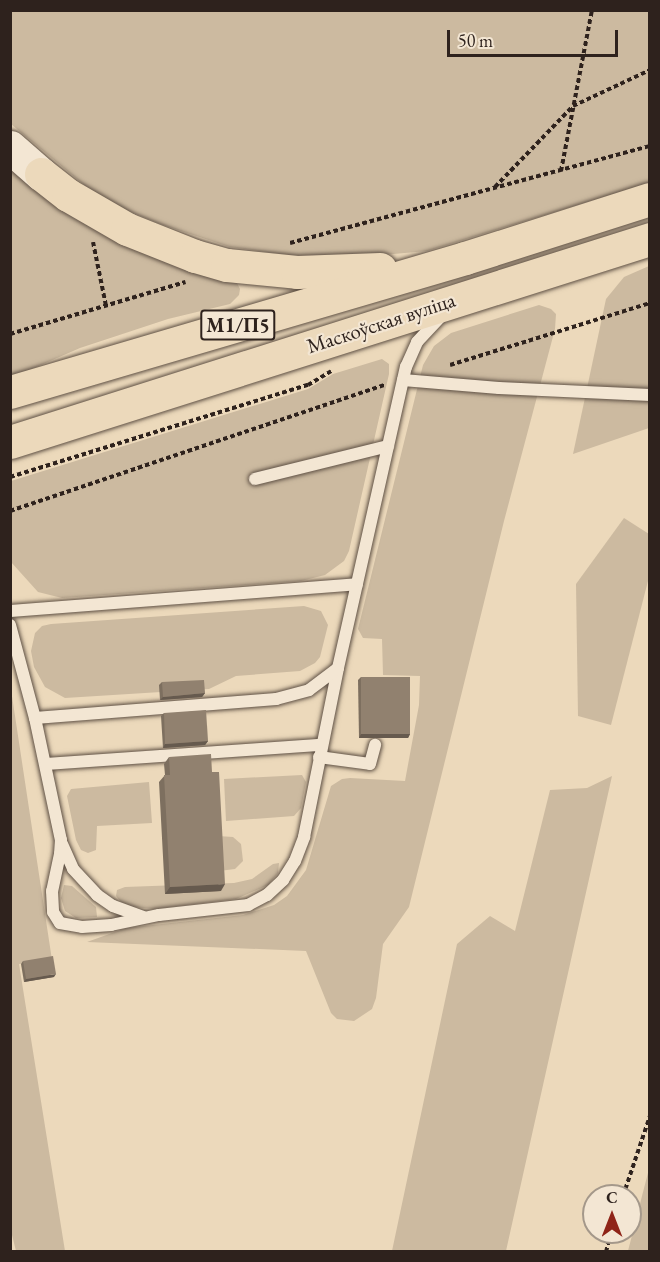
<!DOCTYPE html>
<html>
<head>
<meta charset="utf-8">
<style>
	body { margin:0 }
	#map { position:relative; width:660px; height:1262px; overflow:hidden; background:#ecd9bb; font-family:"EB Garamond",serif }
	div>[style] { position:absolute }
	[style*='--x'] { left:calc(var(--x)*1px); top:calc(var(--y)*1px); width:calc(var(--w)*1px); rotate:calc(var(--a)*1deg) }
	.green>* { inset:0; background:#ccbaa0 }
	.path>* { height:4px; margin-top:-2px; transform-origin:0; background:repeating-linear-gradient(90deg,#2e221d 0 4.5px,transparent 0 7.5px) }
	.roads { filter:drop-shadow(0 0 2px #5e5044) drop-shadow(0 0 2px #5e5044) }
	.lane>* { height:12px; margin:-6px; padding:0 6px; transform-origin:6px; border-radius:6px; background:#f3e6d3 }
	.secondary>* { height:33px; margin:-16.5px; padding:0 16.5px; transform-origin:16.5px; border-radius:16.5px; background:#f3e6d3 }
	.highway>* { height:33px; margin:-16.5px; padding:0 16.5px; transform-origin:16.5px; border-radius:16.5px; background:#ecd9bb }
	.wall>* { inset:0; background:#7d6f5f }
	.shaded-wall>* { inset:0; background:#665a4e }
	.building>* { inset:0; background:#91816f }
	span { translate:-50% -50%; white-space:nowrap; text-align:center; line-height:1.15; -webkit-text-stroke:4.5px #f3e6d3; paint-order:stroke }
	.shield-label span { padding:2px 4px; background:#f3e6d3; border:2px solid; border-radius:4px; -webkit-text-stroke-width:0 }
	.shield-label { font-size:20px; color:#2e221d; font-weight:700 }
	.street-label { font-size:21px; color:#2e221d }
	.frame { position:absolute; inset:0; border:12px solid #2e221d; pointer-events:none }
	.north { position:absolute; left:582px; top:1184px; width:60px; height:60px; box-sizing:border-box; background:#f3e6d3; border:2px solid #a4988a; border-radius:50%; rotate:0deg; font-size:16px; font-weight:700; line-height:24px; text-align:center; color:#2e221d }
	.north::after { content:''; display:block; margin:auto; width:21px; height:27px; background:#8f2418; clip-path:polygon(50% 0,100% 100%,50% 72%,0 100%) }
	.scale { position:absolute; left:447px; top:30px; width:171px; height:27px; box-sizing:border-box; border:3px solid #2e221d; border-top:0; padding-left:8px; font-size:18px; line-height:21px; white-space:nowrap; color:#2e221d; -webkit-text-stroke:4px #f3e6d3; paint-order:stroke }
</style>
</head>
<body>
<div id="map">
	<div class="green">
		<div style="clip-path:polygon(10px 11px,649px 11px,649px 183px,427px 251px,349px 258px,309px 258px,230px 247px,163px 225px,126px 210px,89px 189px,11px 124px)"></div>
		<div style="clip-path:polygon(11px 165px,235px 279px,240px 289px,239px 295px,230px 304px,168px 319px,80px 348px,11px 378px)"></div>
		<div style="clip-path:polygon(649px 266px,649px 428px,573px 454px,606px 299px,624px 277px)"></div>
		<div style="clip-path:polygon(539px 305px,551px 309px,556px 314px,555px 329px,504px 521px,409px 907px,383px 944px,376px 998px,372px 1009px,354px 1021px,337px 1019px,331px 1013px,306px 951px,87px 942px,126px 928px,243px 915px,274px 905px,287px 896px,306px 870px,331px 786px,342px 779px,350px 778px,405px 781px,419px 705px,420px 676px,383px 675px,382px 639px,363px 638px,358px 629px,423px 365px,434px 346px,451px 333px)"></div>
		<div style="clip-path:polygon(382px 359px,389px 364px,389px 374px,349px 551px,344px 561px,325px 575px,301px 581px,62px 598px,38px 592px,11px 562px,11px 481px,308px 389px,333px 374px)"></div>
		<div style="clip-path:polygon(624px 518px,649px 534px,649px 577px,611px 725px,578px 716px,576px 584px)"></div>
		<div style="clip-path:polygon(304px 606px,321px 611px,328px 625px,320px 657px,315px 663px,300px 671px,236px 676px,209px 689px,65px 698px,45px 687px,34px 667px,31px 651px,35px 633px,42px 626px,51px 624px)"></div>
		<div style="clip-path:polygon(10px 683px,52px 960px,19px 964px,65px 1251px,16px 1251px,11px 1231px)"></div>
		<div style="clip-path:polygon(302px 775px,306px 782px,301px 808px,294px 816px,226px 821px,224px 779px)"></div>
		<div style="clip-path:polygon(612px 776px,506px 1251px,392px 1251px,457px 944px,490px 916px,515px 931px,550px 790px,587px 788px)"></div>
		<div style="clip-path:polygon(149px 782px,152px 823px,97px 826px,96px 850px,88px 853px,81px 850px,76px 840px,67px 796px,71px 789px)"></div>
		<div style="clip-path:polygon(218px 836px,233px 837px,241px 844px,243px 861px,235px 869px,219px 871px)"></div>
		<div style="clip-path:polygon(279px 863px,278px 873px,268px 885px,236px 899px,155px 909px,133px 907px,121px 902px,116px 896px,117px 890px,125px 887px,234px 883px,252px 879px,273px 864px)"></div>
		<div style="clip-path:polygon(64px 885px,72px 886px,96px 907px,97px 917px,76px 918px,65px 911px,61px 898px)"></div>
		<div style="clip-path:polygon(649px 1169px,649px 1251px,628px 1251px,642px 1196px)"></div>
	</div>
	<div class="path">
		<div style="--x:561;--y:171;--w:164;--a:-79.1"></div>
		<div style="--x:495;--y:187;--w:112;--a:-46.1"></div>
		<div style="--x:573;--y:106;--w:85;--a:-25.1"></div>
		<div style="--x:93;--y:242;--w:65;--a:78.5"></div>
		<div style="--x:290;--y:243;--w:373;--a:-15.1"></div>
		<div style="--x:10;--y:334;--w:183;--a:-16.5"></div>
		<div style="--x:450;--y:365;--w:209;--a:-17.2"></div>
		<div style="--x:10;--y:477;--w:312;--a:-17.2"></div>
		<div style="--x:308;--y:385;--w:27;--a:-31"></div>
		<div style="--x:10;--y:511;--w:396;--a:-18.6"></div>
		<div style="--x:623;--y:1196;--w:84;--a:-71.4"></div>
		<div style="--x:606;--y:1252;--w:21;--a:-76"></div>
	</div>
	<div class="roads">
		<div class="lane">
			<div style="--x:403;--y:380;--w:96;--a:4.8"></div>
			<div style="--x:499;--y:388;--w:151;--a:2.7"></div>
			<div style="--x:255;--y:479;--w:137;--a:-13.9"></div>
			<div style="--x:10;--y:611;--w:348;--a:-4.4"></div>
			<div style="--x:10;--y:625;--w:96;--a:75"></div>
			<div style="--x:35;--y:718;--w:125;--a:78"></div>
			<div style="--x:61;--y:840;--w:14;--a:94"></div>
			<div style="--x:60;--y:854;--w:38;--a:102"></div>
			<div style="--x:52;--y:891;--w:21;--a:87"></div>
			<div style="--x:53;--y:912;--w:13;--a:58"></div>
			<div style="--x:60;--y:923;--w:22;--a:10"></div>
			<div style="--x:82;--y:927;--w:29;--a:-4"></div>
			<div style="--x:111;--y:925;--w:49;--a:-11.8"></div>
			<div style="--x:159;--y:915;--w:90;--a:-6.4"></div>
			<div style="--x:248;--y:905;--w:21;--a:-28"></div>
			<div style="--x:267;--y:895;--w:22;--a:-43"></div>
			<div style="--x:283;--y:880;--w:22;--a:-58"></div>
			<div style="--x:295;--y:861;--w:26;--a:-69"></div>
			<div style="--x:304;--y:837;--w:172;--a:-78.6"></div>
			<div style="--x:338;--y:668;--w:309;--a:-77.3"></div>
			<div style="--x:406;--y:367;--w:27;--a:-66"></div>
			<div style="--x:417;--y:342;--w:35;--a:-47"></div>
			<div style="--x:35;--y:718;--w:242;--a:-4.5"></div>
			<div style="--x:276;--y:699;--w:34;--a:-15"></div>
			<div style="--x:309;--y:690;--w:36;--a:-37"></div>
			<div style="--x:319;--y:757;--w:51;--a:7.8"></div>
			<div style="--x:370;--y:764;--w:20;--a:-75"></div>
			<div style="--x:46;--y:764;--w:276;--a:-4"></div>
			<div style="--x:62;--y:844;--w:27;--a:66"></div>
			<div style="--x:73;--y:869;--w:35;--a:47"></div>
			<div style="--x:97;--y:895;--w:19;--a:35"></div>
			<div style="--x:113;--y:906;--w:32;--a:20"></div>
		</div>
		<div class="secondary">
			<div style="--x:10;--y:147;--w:41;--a:41.1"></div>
		</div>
		<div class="highway">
			<div style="--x:41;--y:174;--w:34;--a:38"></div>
			<div style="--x:68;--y:195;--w:68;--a:30"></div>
			<div style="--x:127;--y:229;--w:73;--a:21.7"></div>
			<div style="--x:195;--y:256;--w:33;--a:16"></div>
			<div style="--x:227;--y:265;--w:70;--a:5.7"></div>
			<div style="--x:297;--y:272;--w:83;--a:-2.1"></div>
			<div style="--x:10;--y:392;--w:474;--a:-16.4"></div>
			<div style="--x:465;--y:258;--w:194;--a:-17.7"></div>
			<div style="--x:10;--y:442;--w:671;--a:-17.6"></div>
		</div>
	</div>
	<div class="wall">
		<div style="clip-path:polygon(361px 677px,410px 734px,408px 738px,359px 738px,358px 680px)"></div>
		<div style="clip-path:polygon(162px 682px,205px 693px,202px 697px,160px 700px,159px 685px)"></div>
		<div style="clip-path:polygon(164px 713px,208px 741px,205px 745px,163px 748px,161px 716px)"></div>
		<div style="clip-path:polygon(169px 757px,221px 891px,165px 894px,159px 782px,165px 775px,164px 764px)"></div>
		<div style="clip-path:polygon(23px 961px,54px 977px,24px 982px,21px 964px)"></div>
	</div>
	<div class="shaded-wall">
		<div style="clip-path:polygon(205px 693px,202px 697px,160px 700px,163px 697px)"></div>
		<div style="clip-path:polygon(361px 734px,410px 734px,408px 738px,359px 738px)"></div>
		<div style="clip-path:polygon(208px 741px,205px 745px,163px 748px,165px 744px)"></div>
		<div style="clip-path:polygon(225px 884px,221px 891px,165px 894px,170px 887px)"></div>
		<div style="clip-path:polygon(56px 974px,54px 977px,24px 982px,26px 979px)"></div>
	</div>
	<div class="building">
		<div style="clip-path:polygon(361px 677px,410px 677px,410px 734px,361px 734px)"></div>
		<div style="clip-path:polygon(204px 680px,205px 693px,163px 697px,162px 682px)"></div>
		<div style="clip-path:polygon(206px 710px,208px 741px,165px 744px,164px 713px)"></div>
		<div style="clip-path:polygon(211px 754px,212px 772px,219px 772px,225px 884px,170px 887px,164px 775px,170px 775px,169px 757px)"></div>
		<div style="clip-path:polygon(53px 956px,56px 974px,26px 979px,23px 961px)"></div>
	</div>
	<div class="shield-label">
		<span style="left:238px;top:325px">М1/П5</span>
	</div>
	<div class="street-label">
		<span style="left:381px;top:323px;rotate:-18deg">Маскоўская вуліца</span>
	</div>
	<div class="frame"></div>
	<div class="north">С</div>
	<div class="scale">50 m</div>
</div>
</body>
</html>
